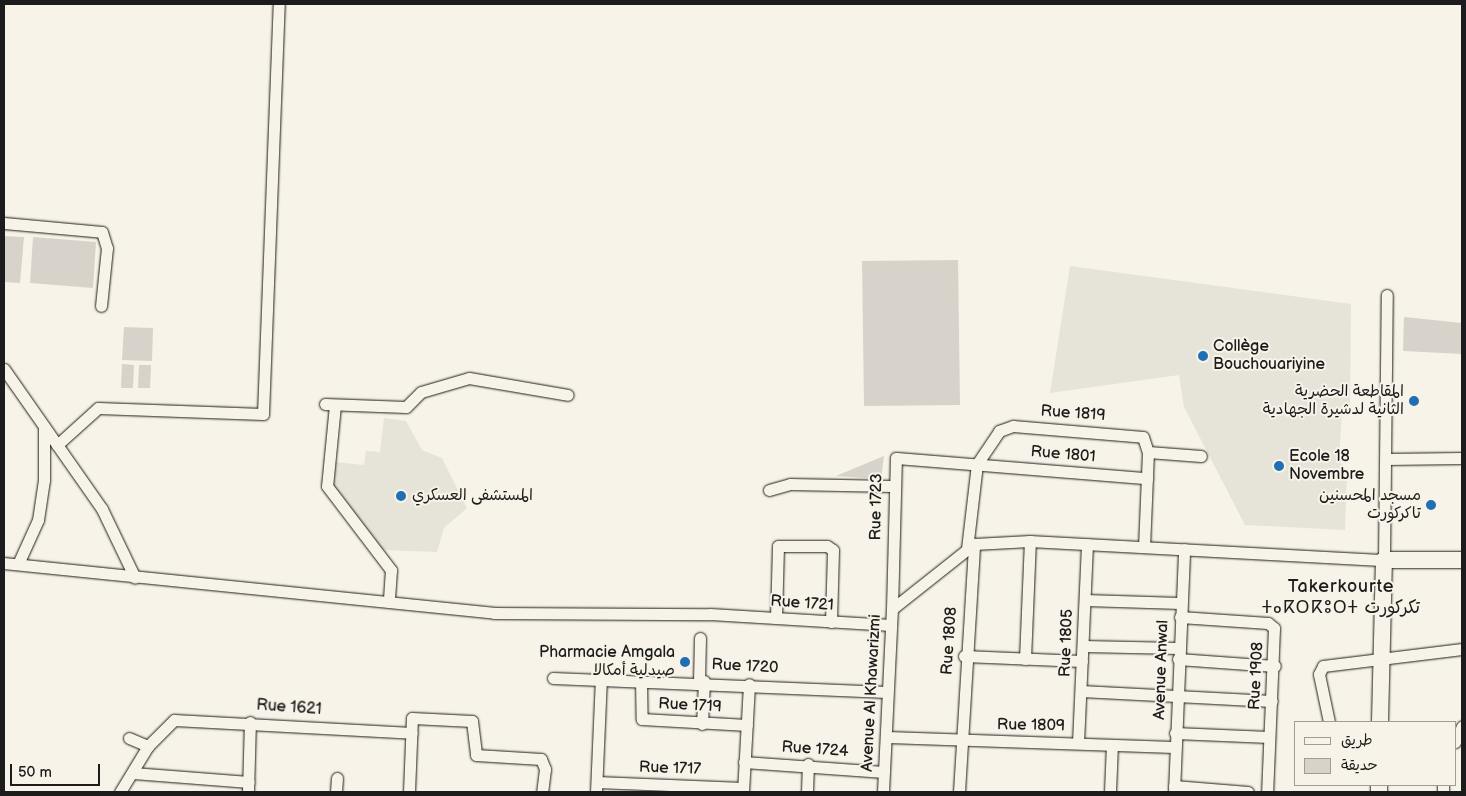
<!DOCTYPE html>
<html>
<head>
<meta charset="utf-8">
<style>
	body { margin:0 }
	#map { position:relative; width:1466px; height:796px; overflow:hidden; background:#f7f3e8; font-family:"Balsamiq Sans","Playpen Sans Arabic","Noto Sans Tifinagh",sans-serif }
	div>[style] { position:absolute }
	[style*='--x'] { left:calc(var(--x)*1px); top:calc(var(--y)*1px); width:calc(var(--w)*1px); rotate:calc(var(--a)*1deg) }
	.built>* { inset:0; background:#e6e3d9 }
	.green>* { inset:0; background:#d7d3cb }
	.roads { filter:drop-shadow(0 0 1px #1c1c1c) drop-shadow(0 0 1px #1c1c1c) }
	.street>* { height:11px; margin:-5.5px; padding:0 5.5px; transform-origin:5.5px; border-radius:5.5px; background:#f7f3e8 }
	.secondary>* { height:16px; margin:-8px; padding:0 8px; transform-origin:8px; border-radius:8px; background:#f7f3e8 }
	.dots>* { width:14px; height:14px; translate:-50% -50%; box-sizing:border-box; border:2px solid #f7f3e8; border-radius:50% }
	span { translate:-50% -50%; white-space:nowrap; text-align:center; line-height:1.15; -webkit-text-stroke:4px #f7f3e8; paint-order:stroke }
	.poi-label { font-size:16px; color:#1c1c1c }
	.left { translate:0 -50%; text-align:left }
	.right { translate:-100% -50%; text-align:right }
	.street-label { font-size:16px; color:#1c1c1c }
	.neighbourhood-label { font-size:18px; color:#1c1c1c; letter-spacing:1px }
	.frame { position:absolute; inset:0; border:5px solid #1c1c1c; pointer-events:none }
	.legend { position:absolute; left:1294px; top:721px; width:162px; height:65px; box-sizing:border-box; background:#f7f3e8; border:1px solid #9f9d96; margin:0; padding:6px 9px; list-style:none; font-size:15px; color:#1c1c1c }
	.legend li { display:flex; align-items:center; gap:10px; height:25px }
	.legend b { width:25px; border:1px solid #9f9d96 }
	.scale { position:absolute; left:10px; top:764px; width:90px; height:22px; box-sizing:border-box; border:2px solid #1c1c1c; border-top:0; padding-left:6px; font-size:15px; line-height:18px; white-space:nowrap; color:#1c1c1c; -webkit-text-stroke:4px #f7f3e8; paint-order:stroke }
</style>
</head>
<body>
<div id="map">
	<div class="built">
		<div style="clip-path:polygon(1070px 266px,1351px 304px,1350px 411px,1342px 411px,1339px 460px,1347px 472px,1345px 530px,1245px 525px,1184px 407px,1179px 375px,1050px 393px)"></div>
		<div style="clip-path:polygon(384px 418px,406px 421px,422px 450px,442px 458px,467px 508px,444px 528px,437px 552px,383px 550px,331px 484px,334px 462px,364px 465px,366px 451px,380px 452px)"></div>
	</div>
	<div class="green">
		<div style="clip-path:polygon(4px 236px,24px 237px,20px 283px,4px 282px)"></div>
		<div style="clip-path:polygon(33px 237px,96px 242px,93px 288px,30px 283px)"></div>
		<div style="clip-path:polygon(958px 260px,960px 405px,864px 406px,862px 261px)"></div>
		<div style="clip-path:polygon(1404px 317px,1462px 323px,1462px 354px,1403px 351px)"></div>
		<div style="clip-path:polygon(124px 327px,153px 328px,152px 361px,122px 360px)"></div>
		<div style="clip-path:polygon(122px 364px,134px 365px,133px 388px,121px 388px)"></div>
		<div style="clip-path:polygon(139px 365px,151px 365px,150px 388px,138px 388px)"></div>
		<div style="clip-path:polygon(884px 456px,881px 479px,836px 476px)"></div>
	</div>
	<div class="roads">
		<div class="street">
			<div style="--x:4;--y:223;--w:98;--a:5.2"></div>
			<div style="--x:102;--y:232;--w:17;--a:73"></div>
			<div style="--x:107;--y:248;--w:58;--a:95.9"></div>
			<div style="--x:4;--y:369;--w:171;--a:55"></div>
			<div style="--x:102;--y:509;--w:76;--a:64.4"></div>
			<div style="--x:325;--y:404;--w:81;--a:2.1"></div>
			<div style="--x:406;--y:407;--w:21;--a:-45"></div>
			<div style="--x:421;--y:392;--w:50;--a:-16.3"></div>
			<div style="--x:469;--y:378;--w:100;--a:9.7"></div>
			<div style="--x:335;--y:405;--w:81;--a:95.6"></div>
			<div style="--x:327;--y:486;--w:106;--a:52.7"></div>
			<div style="--x:391;--y:570;--w:32;--a:94"></div>
			<div style="--x:57;--y:445;--w:55;--a:-42.1"></div>
			<div style="--x:98;--y:408;--w:165;--a:2.1"></div>
			<div style="--x:263;--y:414;--w:410;--a:-87.8"></div>
			<div style="--x:1148;--y:452;--w:53;--a:4.3"></div>
			<div style="--x:1386;--y:459;--w:76;--a:-0.8"></div>
			<div style="--x:769;--y:490;--w:22;--a:-16"></div>
			<div style="--x:790;--y:484;--w:102;--a:1.1"></div>
			<div style="--x:967;--y:549;--w:86;--a:-83.3"></div>
			<div style="--x:977;--y:464;--w:40;--a:-56"></div>
			<div style="--x:999;--y:431;--w:15;--a:-20"></div>
			<div style="--x:1013;--y:426;--w:130;--a:4.8"></div>
			<div style="--x:1143;--y:437;--w:16;--a:72"></div>
			<div style="--x:1148;--y:452;--w:95;--a:92.4"></div>
			<div style="--x:4;--y:563;--w:493;--a:5.8"></div>
			<div style="--x:494;--y:613;--w:216;--a:0.3"></div>
			<div style="--x:710;--y:614;--w:181;--a:3.5"></div>
			<div style="--x:18;--y:564;--w:48;--a:-65.6"></div>
			<div style="--x:38;--y:520;--w:40;--a:-81.5"></div>
			<div style="--x:44;--y:480;--w:53;--a:-90"></div>
			<div style="--x:1085;--y:600;--w:95;--a:1.8"></div>
			<div style="--x:892;--y:609;--w:151;--a:-88.5"></div>
			<div style="--x:896;--y:458;--w:252;--a:4.6"></div>
			<div style="--x:1180;--y:617;--w:88;--a:3.9"></div>
			<div style="--x:1268;--y:623;--w:8;--a:40"></div>
			<div style="--x:1274;--y:628;--w:164;--a:92.4"></div>
			<div style="--x:776;--y:618;--w:72;--a:-88.4"></div>
			<div style="--x:778;--y:546;--w:49;--a:0"></div>
			<div style="--x:827;--y:546;--w:7;--a:34"></div>
			<div style="--x:833;--y:550;--w:72;--a:91.6"></div>
			<div style="--x:1083;--y:646;--w:95;--a:1.2"></div>
			<div style="--x:964;--y:656;--w:118;--a:2.4"></div>
			<div style="--x:1025;--y:659;--w:118;--a:-87.6"></div>
			<div style="--x:1178;--y:659;--w:97;--a:4.1"></div>
			<div style="--x:553;--y:678;--w:334;--a:2.4"></div>
			<div style="--x:641;--y:680;--w:39;--a:89"></div>
			<div style="--x:642;--y:719;--w:105;--a:3.3"></div>
			<div style="--x:699;--y:681;--w:43;--a:-88.7"></div>
			<div style="--x:1081;--y:691;--w:191;--a:3"></div>
			<div style="--x:1329;--y:722;--w:49;--a:-101.8"></div>
			<div style="--x:1319;--y:674;--w:9;--a:-63"></div>
			<div style="--x:1323;--y:666;--w:140;--a:-7"></div>
			<div style="--x:702;--y:724;--w:43;--a:-87.3"></div>
			<div style="--x:1175;--y:733;--w:94;--a:2.4"></div>
			<div style="--x:886;--y:737;--w:289;--a:2"></div>
			<div style="--x:129;--y:738;--w:21;--a:23"></div>
			<div style="--x:1455;--y:742;--w:17;--a:-66"></div>
			<div style="--x:1078;--y:743;--w:199;--a:-87.4"></div>
			<div style="--x:744;--y:762;--w:140;--a:4.1"></div>
			<div style="--x:133;--y:773;--w:116;--a:4.4"></div>
			<div style="--x:597;--y:782;--w:146;--a:2.4"></div>
			<div style="--x:1443;--y:785;--w:7;--a:90"></div>
			<div style="--x:1174;--y:786;--w:74;--a:4.6"></div>
			<div style="--x:120;--y:792;--w:54;--a:-58.7"></div>
			<div style="--x:148;--y:746;--w:37;--a:-45"></div>
			<div style="--x:174;--y:720;--w:238;--a:3.1"></div>
			<div style="--x:248;--y:792;--w:70;--a:-88.4"></div>
			<div style="--x:336;--y:792;--w:14;--a:-86"></div>
			<div style="--x:409;--y:792;--w:74;--a:-87.7"></div>
			<div style="--x:412;--y:718;--w:60;--a:2.9"></div>
			<div style="--x:472;--y:721;--w:34;--a:83"></div>
			<div style="--x:476;--y:755;--w:65;--a:3.5"></div>
			<div style="--x:541;--y:759;--w:11;--a:68"></div>
			<div style="--x:545;--y:769;--w:23;--a:97"></div>
			<div style="--x:596;--y:792;--w:114;--a:-87.5"></div>
			<div style="--x:743;--y:792;--w:108;--a:-86.8"></div>
			<div style="--x:807;--y:792;--w:28;--a:-88"></div>
			<div style="--x:883;--y:792;--w:183;--a:-87.2"></div>
			<div style="--x:892;--y:609;--w:105;--a:-38.4"></div>
			<div style="--x:974;--y:544;--w:56;--a:-3.1"></div>
			<div style="--x:1030;--y:541;--w:355;--a:3.1"></div>
			<div style="--x:1384;--y:560;--w:265;--a:-89.4"></div>
			<div style="--x:959;--y:792;--w:248;--a:-86.5"></div>
			<div style="--x:1110;--y:792;--w:47;--a:-87.6"></div>
			<div style="--x:1174;--y:792;--w:243;--a:-87.6"></div>
		</div>
		<div class="secondary">
			<div style="--x:1380;--y:722;--w:162;--a:-88.6"></div>
			<div style="--x:1384;--y:560;--w:78;--a:0"></div>
			<div style="--x:1379;--y:792;--w:7;--a:-90"></div>
		</div>
	</div>
	<div class="dots">
		<div style="left:1203px;top:356px;background:#1f6fb2"></div>
		<div style="left:1414px;top:401px;background:#1f6fb2"></div>
		<div style="left:1279px;top:466px;background:#1f6fb2"></div>
		<div style="left:401px;top:496px;background:#1f6fb2"></div>
		<div style="left:1431px;top:505px;background:#1f6fb2"></div>
		<div style="left:685px;top:662px;background:#1f6fb2"></div>
	</div>
	<div class="poi-label">
		<span class="left" style="left:1213px;top:356px">Collège<br>Bouchouariyine</span>
		<span class="right" style="left:1404px;top:401px">المقاطعة الحضرية<br>الثانية لدشيرة الجهادية</span>
		<span class="left" style="left:1289px;top:466px">Ecole 18<br>Novembre</span>
		<span class="left" style="left:412px;top:496px">المستشفى العسكري</span>
		<span class="right" style="left:1421px;top:505px">مسجد المحسنين<br>تاكركورت</span>
		<span class="right" style="left:675px;top:662px">Pharmacie Amgala<br>صيدلية أمكالا</span>
	</div>
	<div class="street-label">
		<span style="left:1073px;top:414px;rotate:4deg">Rue 1819</span>
		<span style="left:1063px;top:455px;rotate:5deg">Rue 1801</span>
		<span style="left:877px;top:507px;rotate:-89deg">Rue 1723</span>
		<span style="left:802px;top:604px;rotate:4deg">Rue 1721</span>
		<span style="left:950px;top:641px;rotate:-86deg">Rue 1808</span>
		<span style="left:1067px;top:643px;rotate:-88deg">Rue 1805</span>
		<span style="left:745px;top:667px;rotate:3deg">Rue 1720</span>
		<span style="left:1162px;top:670px;rotate:-88deg">Avenue Anwal</span>
		<span style="left:1257px;top:676px;rotate:-87deg">Rue 1908</span>
		<span style="left:872px;top:693px;rotate:-87deg">Avenue Al Khawarizmi</span>
		<span style="left:690px;top:706px;rotate:3deg">Rue 1719</span>
		<span style="left:289px;top:708px;rotate:4deg">Rue 1621</span>
		<span style="left:1031px;top:726px;rotate:1deg">Rue 1809</span>
		<span style="left:815px;top:750px;rotate:4deg">Rue 1724</span>
		<span style="left:670px;top:769px;rotate:2deg">Rue 1717</span>
	</div>
	<div class="neighbourhood-label">
		<span style="left:1341px;top:598px">Takerkourte<br>ⵜⴰⴽⵔⴽⵓⵔⵜ تكركورت</span>
	</div>
	<div class="frame"></div>
	<ul class="legend">
	<li><b style="height:6px;background:#f7f3e8"></b>طريق</li>
	<li><b style="height:14px;background:#d7d3cb"></b>حديقة</li>
	</ul>
	<div class="scale">50 m</div>
</div>
</body>
</html>
